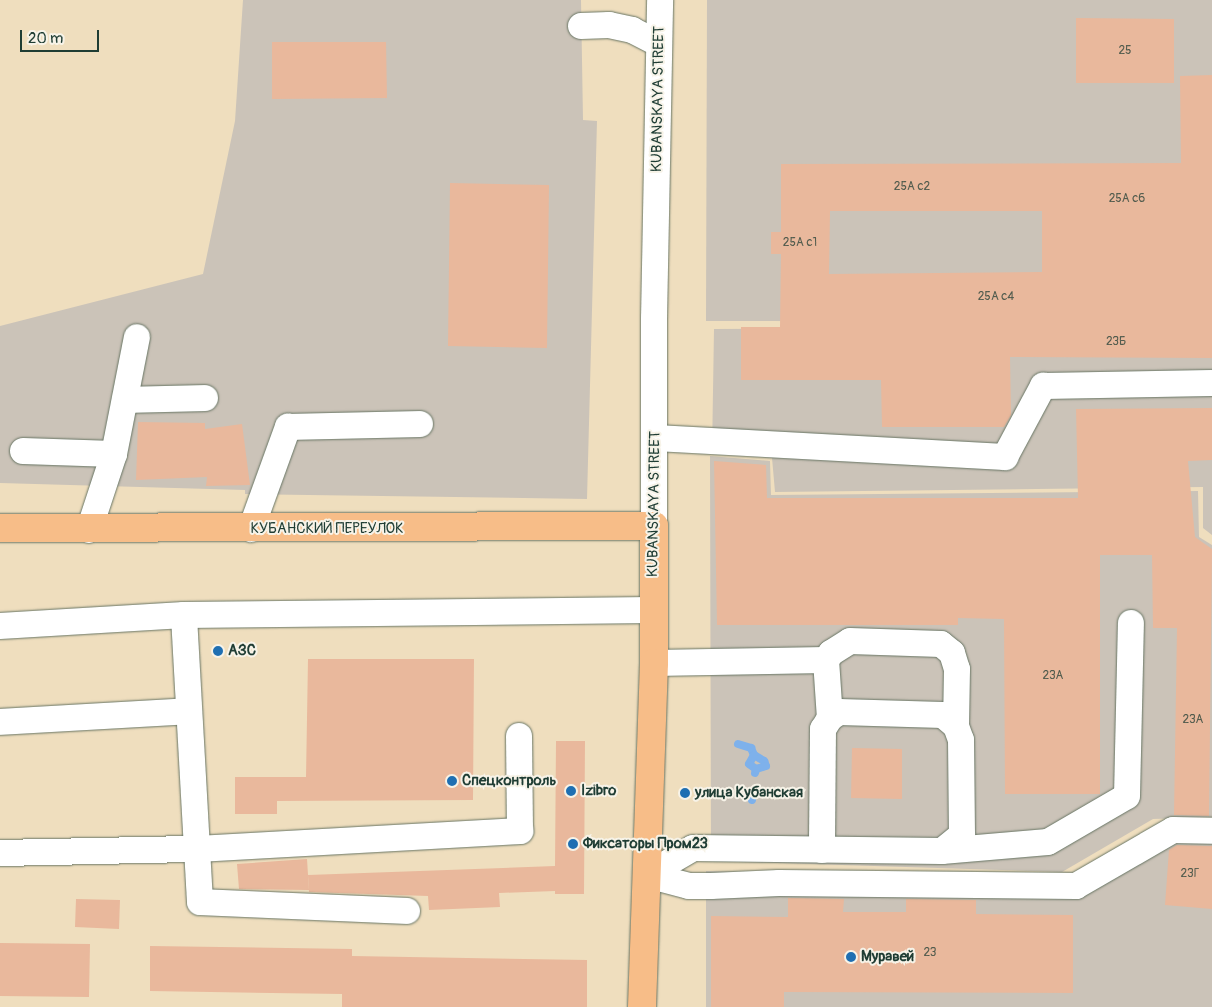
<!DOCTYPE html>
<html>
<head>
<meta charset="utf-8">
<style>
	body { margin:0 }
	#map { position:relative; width:1212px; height:1007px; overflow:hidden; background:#efdebe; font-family:Pangolin,sans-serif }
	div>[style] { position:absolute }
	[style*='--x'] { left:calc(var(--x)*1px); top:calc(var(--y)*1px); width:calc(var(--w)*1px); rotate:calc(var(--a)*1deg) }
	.industrial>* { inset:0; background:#cbc3b8 }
	.stream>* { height:8px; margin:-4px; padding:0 4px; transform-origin:4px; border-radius:4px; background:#7eb1eb }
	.building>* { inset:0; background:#e9b89c }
	.roads { filter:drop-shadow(0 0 1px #687564) drop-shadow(0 0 1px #687564) }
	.minor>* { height:26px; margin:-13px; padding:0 13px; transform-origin:13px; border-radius:13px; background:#fff }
	.major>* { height:28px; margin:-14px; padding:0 14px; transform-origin:14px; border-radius:14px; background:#f7bd88 }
	.dots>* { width:14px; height:14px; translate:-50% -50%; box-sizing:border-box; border:2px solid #f7f3e8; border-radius:50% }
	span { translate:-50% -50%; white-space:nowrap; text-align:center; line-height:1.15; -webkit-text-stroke:4px #f7f3e8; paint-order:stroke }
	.number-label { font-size:12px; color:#525c4e }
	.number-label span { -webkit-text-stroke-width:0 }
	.street-label { font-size:15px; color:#1f3d34 }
	.poi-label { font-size:15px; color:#1f3d34; font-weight:700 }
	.left { translate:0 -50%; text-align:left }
	.scale { position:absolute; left:20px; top:30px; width:79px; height:22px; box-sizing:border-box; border:2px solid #1f3d34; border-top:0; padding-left:6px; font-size:15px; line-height:18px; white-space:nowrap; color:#1f3d34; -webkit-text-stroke:4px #f7f3e8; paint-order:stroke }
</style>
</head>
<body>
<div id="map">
	<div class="industrial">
		<div style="clip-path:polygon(243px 0,581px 0,583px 120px,597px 121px,587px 499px,245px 494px,245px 490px,0 483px,0 326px,203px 274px,235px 121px)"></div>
		<div style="clip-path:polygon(707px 0,1212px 0,1212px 322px,706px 321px)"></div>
		<div style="clip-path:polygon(1212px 326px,1212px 535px,1203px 528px,1203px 487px,775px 492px,772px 458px,712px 453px,714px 329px)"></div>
		<div style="clip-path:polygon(710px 456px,770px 461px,771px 495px,1198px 491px,1199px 537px,1212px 545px,1212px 817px,1153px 819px,1062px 872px,711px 861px)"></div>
		<div style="clip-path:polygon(1212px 824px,1212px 1007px,706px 1007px,706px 871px,1064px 878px)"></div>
	</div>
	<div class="stream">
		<div style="--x:738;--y:744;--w:14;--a:17"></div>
		<div style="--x:751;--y:748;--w:8;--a:67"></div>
		<div style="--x:754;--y:755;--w:12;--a:31"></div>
		<div style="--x:764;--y:761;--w:5;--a:68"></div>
		<div style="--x:766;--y:766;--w:10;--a:163"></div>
		<div style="--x:756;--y:769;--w:4;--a:104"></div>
		<div style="--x:754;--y:755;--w:10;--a:119"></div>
		<div style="--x:749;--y:764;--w:9;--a:36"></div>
		<div style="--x:752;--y:800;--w:7;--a:-82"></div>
	</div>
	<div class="building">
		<div style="clip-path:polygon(1076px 18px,1174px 19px,1174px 83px,1076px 83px)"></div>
		<div style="clip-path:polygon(272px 42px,386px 42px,387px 98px,272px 99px)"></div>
		<div style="clip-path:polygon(evenodd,1212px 75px,1212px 358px,1010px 357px,1011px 415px,1004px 427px,882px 427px,881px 380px,741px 380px,741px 327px,780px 327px,781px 254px,771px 254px,771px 232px,781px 232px,781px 164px,1181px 163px,1180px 76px,1212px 75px,830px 211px,1042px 211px,1042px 272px,829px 274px,830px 211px)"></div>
		<div style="clip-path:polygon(450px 183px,549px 185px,547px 348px,448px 346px)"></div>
		<div style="clip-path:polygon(1212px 408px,1212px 460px,1188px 461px,1195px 537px,1212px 549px,1209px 816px,1174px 815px,1177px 628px,1153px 628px,1152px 555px,1100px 555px,1100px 794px,1005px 794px,1004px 619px,958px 618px,958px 625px,717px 625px,714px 461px,766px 465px,767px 498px,1078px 498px,1076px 409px)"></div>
		<div style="clip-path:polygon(138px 422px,205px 423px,205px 429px,242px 424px,250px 485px,206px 486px,207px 477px,136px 480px)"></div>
		<div style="clip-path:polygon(308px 659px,474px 659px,473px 800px,277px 801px,277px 814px,235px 814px,235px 777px,306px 777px)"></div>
		<div style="clip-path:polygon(556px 741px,585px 741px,584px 894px,555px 894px,555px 891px,499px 893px,500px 907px,429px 910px,428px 896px,309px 892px,308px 875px,555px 866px)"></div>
		<div style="clip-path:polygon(852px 748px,902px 749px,902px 799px,851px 798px)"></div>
		<div style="clip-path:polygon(1177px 845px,1212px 846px,1212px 909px,1165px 905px,1169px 850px)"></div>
		<div style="clip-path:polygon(307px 859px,309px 890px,239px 889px,237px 864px)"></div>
		<div style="clip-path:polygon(788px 898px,844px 899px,843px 912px,906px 912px,906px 899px,976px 900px,976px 914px,1073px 915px,1073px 993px,784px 992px,784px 1007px,711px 1007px,711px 916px,788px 917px)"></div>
		<div style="clip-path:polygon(76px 899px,120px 900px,119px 929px,75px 927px)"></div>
		<div style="clip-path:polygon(0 943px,90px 944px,89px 997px,0 996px)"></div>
		<div style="clip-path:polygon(150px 946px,352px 949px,352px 956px,587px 960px,587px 1007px,342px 1007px,342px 994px,150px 991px)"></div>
	</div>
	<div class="roads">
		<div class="minor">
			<div style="--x:581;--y:26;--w:28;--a:-2"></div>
			<div style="--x:609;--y:25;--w:24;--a:12"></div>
			<div style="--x:632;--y:30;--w:30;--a:27"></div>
			<div style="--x:125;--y:400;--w:80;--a:-1.4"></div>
			<div style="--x:655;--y:438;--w:351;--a:3.1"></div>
			<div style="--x:1005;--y:457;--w:81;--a:-61.8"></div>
			<div style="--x:1043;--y:386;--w:169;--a:-1"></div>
			<div style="--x:23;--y:451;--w:91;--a:1.9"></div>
			<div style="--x:654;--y:526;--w:207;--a:-90"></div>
			<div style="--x:654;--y:319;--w:319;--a:-88.9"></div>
			<div style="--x:251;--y:529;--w:109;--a:-70.1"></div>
			<div style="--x:288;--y:427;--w:132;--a:-1.3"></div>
			<div style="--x:89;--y:530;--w:80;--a:-71.8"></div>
			<div style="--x:114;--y:454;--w:119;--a:-78.9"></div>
			<div style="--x:0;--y:626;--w:184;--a:-3.4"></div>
			<div style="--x:184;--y:615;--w:468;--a:-0.6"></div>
			<div style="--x:826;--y:660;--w:9;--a:-54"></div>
			<div style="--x:831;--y:653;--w:22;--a:-32"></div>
			<div style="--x:850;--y:641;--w:91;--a:1.9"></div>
			<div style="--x:941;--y:644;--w:14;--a:39"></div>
			<div style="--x:952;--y:653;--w:17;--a:73"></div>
			<div style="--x:957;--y:669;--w:57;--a:91"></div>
			<div style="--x:654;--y:663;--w:172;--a:-1"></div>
			<div style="--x:826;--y:660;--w:58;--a:86.1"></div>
			<div style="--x:0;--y:722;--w:188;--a:-3.3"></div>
			<div style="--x:942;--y:851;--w:106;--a:-4.9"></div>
			<div style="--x:1048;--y:842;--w:91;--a:-30.2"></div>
			<div style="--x:1127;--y:796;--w:173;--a:-88.7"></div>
			<div style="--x:0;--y:853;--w:197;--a:-1.2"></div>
			<div style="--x:197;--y:849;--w:234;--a:-93.2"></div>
			<div style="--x:647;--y:875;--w:53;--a:-30.4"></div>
			<div style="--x:693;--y:848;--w:249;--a:0.7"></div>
			<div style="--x:942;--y:851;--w:26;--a:-39"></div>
			<div style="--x:962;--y:835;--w:95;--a:-90.6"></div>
			<div style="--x:961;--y:740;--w:15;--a:-110"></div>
			<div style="--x:956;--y:726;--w:17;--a:-140"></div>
			<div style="--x:943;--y:715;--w:104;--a:-178.3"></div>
			<div style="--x:839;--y:712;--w:11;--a:146"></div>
			<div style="--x:830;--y:718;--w:13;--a:122"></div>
			<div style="--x:823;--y:729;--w:121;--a:90.5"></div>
			<div style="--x:647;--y:875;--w:43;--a:14.7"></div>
			<div style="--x:689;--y:886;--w:22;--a:0"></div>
			<div style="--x:711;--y:886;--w:68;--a:-2.5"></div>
			<div style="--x:779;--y:883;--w:297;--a:0.6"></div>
			<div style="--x:1076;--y:886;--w:112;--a:-30"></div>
			<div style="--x:1173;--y:830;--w:39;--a:1"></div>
			<div style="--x:407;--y:911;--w:207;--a:-177.5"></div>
			<div style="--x:200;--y:902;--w:53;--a:-93.2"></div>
			<div style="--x:197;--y:849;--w:324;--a:-3.2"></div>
			<div style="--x:520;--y:831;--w:95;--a:-90.6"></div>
		</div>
		<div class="major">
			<div style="--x:0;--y:528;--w:654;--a:-0.18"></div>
			<div style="--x:654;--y:526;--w:137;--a:90"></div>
			<div style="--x:654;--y:663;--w:344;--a:92"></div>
		</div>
	</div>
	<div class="dots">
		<div style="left:218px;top:651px;background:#1f6fb2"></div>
		<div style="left:452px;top:781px;background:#1f6fb2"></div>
		<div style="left:571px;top:791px;background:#1f6fb2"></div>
		<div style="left:685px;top:793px;background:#1f6fb2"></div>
		<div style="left:573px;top:844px;background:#1f6fb2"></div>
		<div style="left:851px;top:957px;background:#1f6fb2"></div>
	</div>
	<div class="number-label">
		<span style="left:1125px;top:51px">25</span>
		<span style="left:912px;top:187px">25А с2</span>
		<span style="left:1127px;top:199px">25А с6</span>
		<span style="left:800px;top:243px">25А с1</span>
		<span style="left:996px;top:297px">25А с4</span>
		<span style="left:1116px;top:342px">23Б</span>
		<span style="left:1053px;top:676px">23А</span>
		<span style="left:1193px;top:720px">23А</span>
		<span style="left:1190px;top:874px">23Г</span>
		<span style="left:930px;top:953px">23</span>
	</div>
	<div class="street-label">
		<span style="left:658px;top:99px;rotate:-89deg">KUBANSKAYA STREET</span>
		<span style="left:654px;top:504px;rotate:-89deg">KUBANSKAYA STREET</span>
		<span style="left:327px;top:529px">КУБАНСКИЙ ПЕРЕУЛОК</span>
	</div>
	<div class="poi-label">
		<span class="left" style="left:228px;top:651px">АЗС</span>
		<span class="left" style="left:462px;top:781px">Спецконтроль</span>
		<span class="left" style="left:581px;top:791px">Izibro</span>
		<span class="left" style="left:695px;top:793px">улица Кубанская</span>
		<span class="left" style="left:583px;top:844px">Фиксаторы Пром23</span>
		<span class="left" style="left:861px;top:957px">Муравей</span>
	</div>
	<div class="scale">20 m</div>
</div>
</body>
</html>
